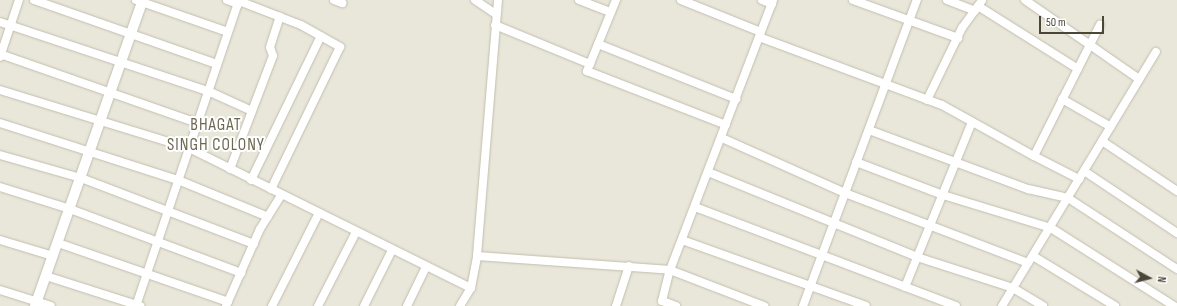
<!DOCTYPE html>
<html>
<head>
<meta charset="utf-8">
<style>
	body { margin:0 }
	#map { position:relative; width:1177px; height:306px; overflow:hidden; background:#f5f4eb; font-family:"Sofia Sans Condensed",sans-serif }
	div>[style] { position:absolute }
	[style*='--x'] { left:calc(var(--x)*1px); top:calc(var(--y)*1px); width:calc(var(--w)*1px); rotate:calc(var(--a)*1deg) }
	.residential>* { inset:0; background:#e9e7da }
	.roads { filter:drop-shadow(0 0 1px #c1beae) drop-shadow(0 0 1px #c1beae) }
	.minor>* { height:8px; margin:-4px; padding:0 4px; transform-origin:4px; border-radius:4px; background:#fff }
	.tertiary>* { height:10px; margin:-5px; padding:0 5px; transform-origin:5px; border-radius:5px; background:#fff }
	span { translate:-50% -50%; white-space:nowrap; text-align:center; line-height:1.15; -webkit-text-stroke:4px #fff; paint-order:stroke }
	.quarter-label { font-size:17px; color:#6c6750; letter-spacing:1px }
	.north { position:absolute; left:1129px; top:258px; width:40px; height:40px; -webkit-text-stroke:3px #fff; paint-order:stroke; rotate:97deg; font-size:11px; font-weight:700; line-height:16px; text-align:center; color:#4a4739 }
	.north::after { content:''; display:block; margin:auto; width:14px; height:18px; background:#4a4739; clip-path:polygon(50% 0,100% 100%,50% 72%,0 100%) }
	.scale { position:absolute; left:1039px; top:16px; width:65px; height:18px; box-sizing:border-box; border:2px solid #4a4739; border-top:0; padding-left:5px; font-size:12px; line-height:14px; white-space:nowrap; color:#4a4739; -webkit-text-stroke:3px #fff; paint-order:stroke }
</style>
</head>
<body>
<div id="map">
	<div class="residential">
		<div style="clip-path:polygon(0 0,1177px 0,1177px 306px,0 306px)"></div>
	</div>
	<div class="roads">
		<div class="minor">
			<div style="--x:34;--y:0;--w:194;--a:19.3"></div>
			<div style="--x:136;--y:0;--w:97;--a:19.2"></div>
			<div style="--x:227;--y:0;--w:12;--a:20"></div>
			<div style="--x:334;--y:0;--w:9;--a:21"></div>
			<div style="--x:475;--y:0;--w:25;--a:34"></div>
			<div style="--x:498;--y:0;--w:257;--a:94.7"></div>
			<div style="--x:477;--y:256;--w:194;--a:4.1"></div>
			<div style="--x:670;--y:270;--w:289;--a:-69.1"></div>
			<div style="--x:579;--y:0;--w:34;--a:21"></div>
			<div style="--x:616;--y:0;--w:77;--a:112.2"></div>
			<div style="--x:587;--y:71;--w:149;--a:21.2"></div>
			<div style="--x:681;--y:0;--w:86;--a:21.8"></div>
			<div style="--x:762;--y:0;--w:11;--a:22"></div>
			<div style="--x:853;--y:0;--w:112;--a:19.9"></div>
			<div style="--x:947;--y:0;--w:30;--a:21"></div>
			<div style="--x:1025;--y:0;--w:139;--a:34.7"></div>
			<div style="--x:239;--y:1;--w:66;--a:21.2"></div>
			<div style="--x:301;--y:25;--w:45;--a:29.4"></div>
			<div style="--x:340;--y:47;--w:158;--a:115.9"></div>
			<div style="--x:978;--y:6;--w:118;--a:32.2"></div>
			<div style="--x:0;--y:22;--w:219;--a:18.4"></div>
			<div style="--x:208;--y:91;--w:48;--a:24.4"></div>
			<div style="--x:495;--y:25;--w:103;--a:22.3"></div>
			<div style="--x:759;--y:37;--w:195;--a:20.4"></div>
			<div style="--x:942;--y:105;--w:105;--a:29"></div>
			<div style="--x:1034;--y:156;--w:147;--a:-63.3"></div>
			<div style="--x:598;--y:44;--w:149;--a:21.7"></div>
			<div style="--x:0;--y:54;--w:209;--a:19.3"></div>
			<div style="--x:0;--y:57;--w:60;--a:-71.6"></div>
			<div style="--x:0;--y:90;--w:198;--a:17.1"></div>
			<div style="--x:189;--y:148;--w:315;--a:26.4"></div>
			<div style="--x:1062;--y:99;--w:56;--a:29.7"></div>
			<div style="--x:927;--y:100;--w:80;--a:-64.1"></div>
			<div style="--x:962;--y:28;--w:34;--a:-54"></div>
			<div style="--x:0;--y:123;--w:187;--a:17.8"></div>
			<div style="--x:178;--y:180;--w:97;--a:22.3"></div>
			<div style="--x:869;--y:130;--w:170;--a:20.4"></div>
			<div style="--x:1028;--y:189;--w:41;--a:12.7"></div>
			<div style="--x:1068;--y:198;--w:130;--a:33.1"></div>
			<div style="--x:722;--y:138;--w:135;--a:24.1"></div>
			<div style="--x:845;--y:193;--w:196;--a:20.9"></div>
			<div style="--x:1102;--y:141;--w:90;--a:33.7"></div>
			<div style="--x:0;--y:155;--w:84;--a:15.9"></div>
			<div style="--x:81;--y:178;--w:185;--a:20.9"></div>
			<div style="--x:1034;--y:156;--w:51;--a:27.1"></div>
			<div style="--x:856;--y:162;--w:93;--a:20.8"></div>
			<div style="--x:943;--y:195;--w:113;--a:17"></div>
			<div style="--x:1051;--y:228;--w:146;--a:32.4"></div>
			<div style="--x:230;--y:169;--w:121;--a:-69.2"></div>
			<div style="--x:273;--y:56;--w:9;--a:-108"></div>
			<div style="--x:270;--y:47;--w:32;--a:-72"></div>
			<div style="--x:1084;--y:171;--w:112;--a:33.7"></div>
			<div style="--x:708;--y:172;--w:226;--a:22.1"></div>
			<div style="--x:917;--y:257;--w:101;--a:17.9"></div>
			<div style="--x:1013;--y:288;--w:35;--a:31"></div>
			<div style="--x:251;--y:180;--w:160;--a:-64.1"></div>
			<div style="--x:0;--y:187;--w:73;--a:17.4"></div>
			<div style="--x:70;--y:209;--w:183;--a:20.5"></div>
			<div style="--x:695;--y:207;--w:279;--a:20.8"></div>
			<div style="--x:0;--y:240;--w:55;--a:16.8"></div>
			<div style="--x:682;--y:240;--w:195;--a:19.7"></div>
			<div style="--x:58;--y:243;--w:180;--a:19.1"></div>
			<div style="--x:1033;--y:256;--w:96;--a:31.4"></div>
			<div style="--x:46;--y:276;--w:99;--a:17.7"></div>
			<div style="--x:905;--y:287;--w:178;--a:-67.9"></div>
			<div style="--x:0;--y:290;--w:53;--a:17.4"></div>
			<div style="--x:136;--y:306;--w:323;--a:-71.4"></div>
			<div style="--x:226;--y:306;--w:84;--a:-66.2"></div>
			<div style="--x:260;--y:229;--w:40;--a:-58"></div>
			<div style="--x:272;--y:306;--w:104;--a:-63.2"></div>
			<div style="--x:318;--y:306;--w:83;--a:-62.8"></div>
			<div style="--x:364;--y:306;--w:63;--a:-63.4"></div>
			<div style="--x:407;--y:306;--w:43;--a:-64"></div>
			<div style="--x:460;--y:306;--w:21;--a:-59"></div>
			<div style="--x:471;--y:288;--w:33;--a:-79"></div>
			<div style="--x:616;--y:306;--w:42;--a:-72"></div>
			<div style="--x:676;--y:306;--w:15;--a:-160"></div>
			<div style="--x:662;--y:301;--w:32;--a:-76"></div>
			<div style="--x:670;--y:270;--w:101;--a:21"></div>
			<div style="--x:803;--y:306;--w:327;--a:-69.6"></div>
			<div style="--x:1002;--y:306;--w:297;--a:-58.8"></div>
		</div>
		<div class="tertiary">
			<div style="--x:35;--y:306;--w:324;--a:-70.6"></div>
		</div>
	</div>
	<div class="quarter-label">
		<span style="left:216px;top:136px">BHAGAT<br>SINGH COLONY</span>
	</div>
	<div class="north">N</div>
	<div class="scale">50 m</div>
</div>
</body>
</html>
